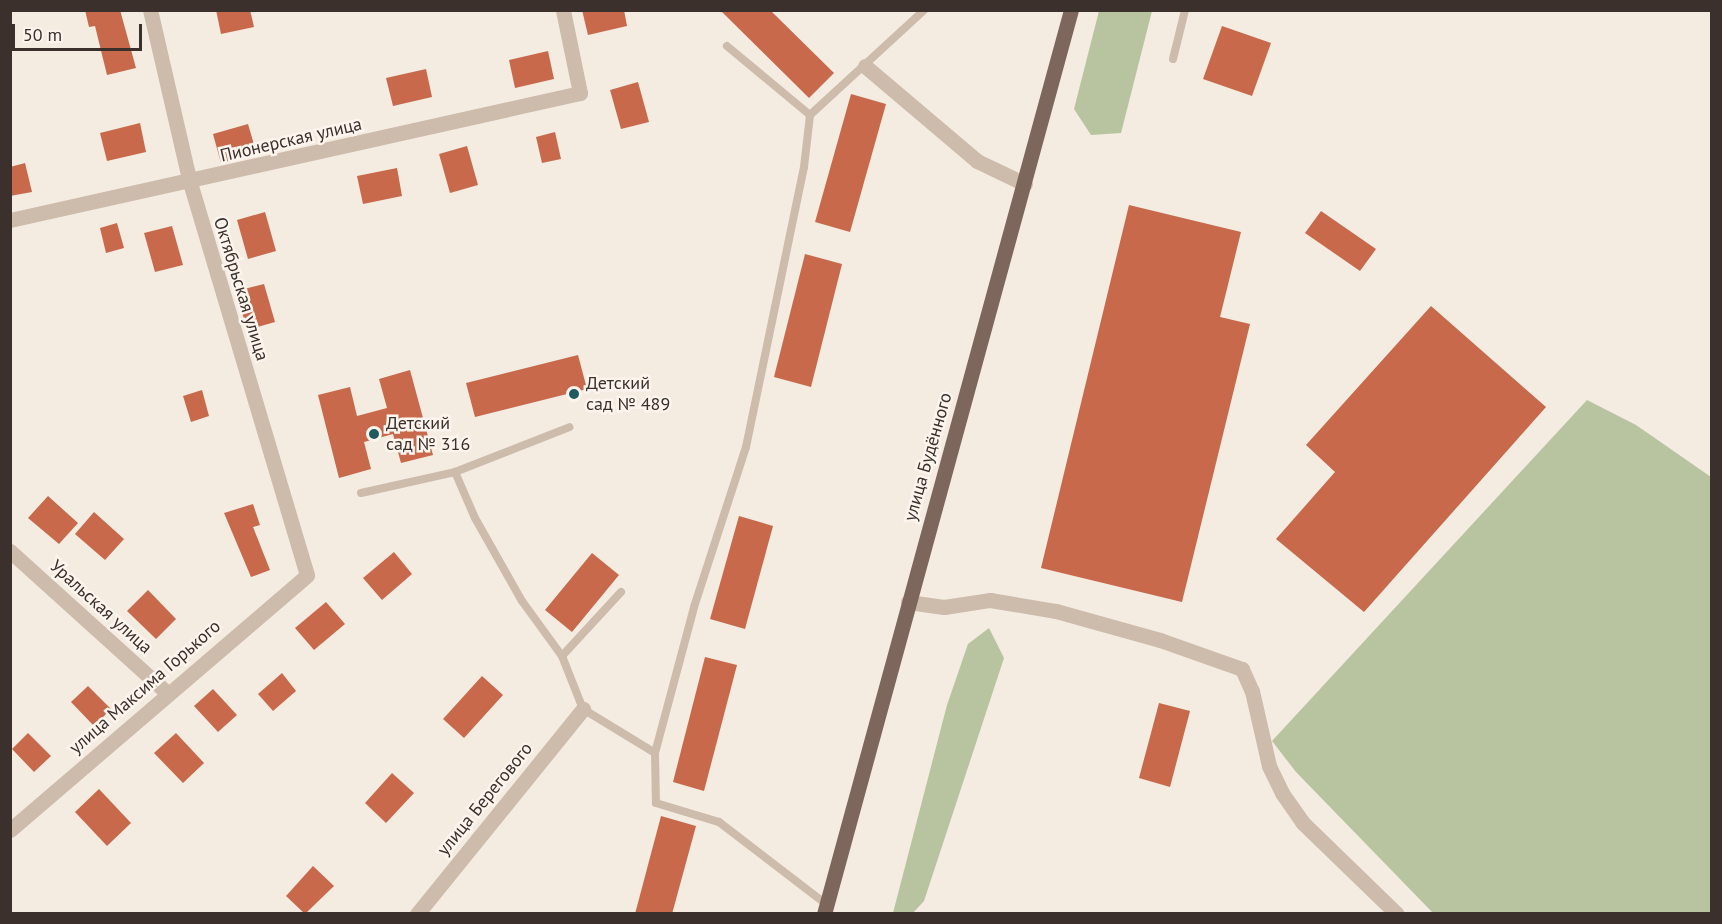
<!DOCTYPE html>
<html>
<head>
<meta charset="utf-8">
<style>
	body { margin:0 }
	#map { position:relative; width:1722px; height:924px; overflow:hidden; background:#f4ebe1; font-family:"PT Sans",sans-serif }
	div>[style] { position:absolute }
	[style*='--x'] { left:calc(var(--x)*1px); top:calc(var(--y)*1px); width:calc(var(--w)*1px); rotate:calc(var(--a)*1deg) }
	.green>* { inset:0; background:#b8c4a0 }
	.building>* { inset:0; background:#c8694b }
	.lane>* { height:8px; margin:-4px; padding:0 4px; transform-origin:4px; border-radius:4px; background:#cdbbac }
	.street>* { height:15px; margin:-7.5px; padding:0 7.5px; transform-origin:7.5px; border-radius:7.5px; background:#cdbbac }
	.primary>* { height:15px; margin:-7.5px; padding:0 7.5px; transform-origin:7.5px; border-radius:7.5px; background:#7d675c }
	.dots>* { width:16px; height:16px; translate:-50% -50%; box-sizing:border-box; border:3px solid #fbf5ee; border-radius:50% }
	span { translate:-50% -50%; white-space:nowrap; text-align:center; line-height:1.15; -webkit-text-stroke:5px #fbf5ee; paint-order:stroke }
	.street-label { font-size:18px; color:#3b302b }
	.poi-label { font-size:18px; color:#3b302b }
	.left { translate:0 -50%; text-align:left }
	.frame { position:absolute; inset:0; border:12px solid #3b302b; pointer-events:none }
	.scale { position:absolute; left:12px; top:24px; width:130px; height:27px; box-sizing:border-box; border:3px solid #3b302b; border-top:0; padding-left:8px; font-size:18px; line-height:21px; white-space:nowrap; color:#3b302b; -webkit-text-stroke:4px #fbf5ee; paint-order:stroke }
</style>
</head>
<body>
<div id="map">
	<div class="green">
		<div style="clip-path:polygon(1099px 11px,1152px 11px,1121px 133px,1091px 135px,1074px 109px)"></div>
		<div style="clip-path:polygon(1587px 400px,1636px 425px,1711px 477px,1711px 913px,1433px 913px,1296px 772px,1272px 741px)"></div>
		<div style="clip-path:polygon(989px 628px,1004px 658px,924px 901px,913px 913px,893px 913px,947px 705px,968px 644px)"></div>
	</div>
	<div class="building">
		<div style="clip-path:polygon(85px 10px,120px 10px,136px 68px,107px 75px,95px 26px,89px 27px)"></div>
		<div style="clip-path:polygon(216px 10px,250px 10px,254px 27px,221px 34px)"></div>
		<div style="clip-path:polygon(582px 10px,624px 10px,627px 26px,588px 35px)"></div>
		<div style="clip-path:polygon(720px 10px,770px 10px,834px 73px,809px 98px)"></div>
		<div style="clip-path:polygon(1222px 26px,1271px 43px,1252px 96px,1203px 79px)"></div>
		<div style="clip-path:polygon(548px 51px,554px 79px,515px 88px,509px 60px)"></div>
		<div style="clip-path:polygon(426px 69px,432px 97px,393px 106px,386px 78px)"></div>
		<div style="clip-path:polygon(638px 82px,649px 122px,621px 129px,610px 90px)"></div>
		<div style="clip-path:polygon(851px 94px,886px 104px,850px 232px,815px 222px)"></div>
		<div style="clip-path:polygon(140px 123px,146px 152px,107px 161px,100px 133px)"></div>
		<div style="clip-path:polygon(248px 124px,257px 155px,221px 163px,213px 134px)"></div>
		<div style="clip-path:polygon(555px 132px,561px 159px,542px 163px,536px 137px)"></div>
		<div style="clip-path:polygon(467px 146px,478px 185px,450px 193px,439px 154px)"></div>
		<div style="clip-path:polygon(25px 163px,32px 192px,10px 196px,10px 167px)"></div>
		<div style="clip-path:polygon(397px 168px,402px 196px,363px 204px,357px 176px)"></div>
		<div style="clip-path:polygon(1129px 205px,1241px 232px,1220px 317px,1250px 324px,1182px 602px,1041px 568px)"></div>
		<div style="clip-path:polygon(1321px 211px,1376px 249px,1360px 271px,1305px 233px)"></div>
		<div style="clip-path:polygon(265px 212px,276px 251px,248px 259px,237px 220px)"></div>
		<div style="clip-path:polygon(117px 223px,124px 248px,106px 253px,100px 228px)"></div>
		<div style="clip-path:polygon(172px 226px,183px 265px,155px 272px,144px 233px)"></div>
		<div style="clip-path:polygon(805px 254px,842px 264px,811px 387px,774px 377px)"></div>
		<div style="clip-path:polygon(264px 284px,275px 322px,247px 330px,236px 291px)"></div>
		<div style="clip-path:polygon(1431px 306px,1546px 407px,1364px 612px,1276px 539px,1335px 472px,1306px 445px)"></div>
		<div style="clip-path:polygon(578px 355px,587px 389px,475px 417px,466px 383px)"></div>
		<div style="clip-path:polygon(410px 370px,433px 455px,401px 463px,393px 434px,364px 442px,371px 469px,339px 478px,318px 395px,350px 387px,357px 416px,387px 408px,379px 379px)"></div>
		<div style="clip-path:polygon(202px 390px,209px 416px,191px 422px,183px 396px)"></div>
		<div style="clip-path:polygon(48px 496px,78px 523px,59px 544px,28px 518px)"></div>
		<div style="clip-path:polygon(253px 504px,260px 525px,253px 527px,270px 570px,251px 577px,224px 513px)"></div>
		<div style="clip-path:polygon(94px 512px,124px 539px,105px 560px,75px 534px)"></div>
		<div style="clip-path:polygon(739px 516px,773px 526px,745px 629px,710px 619px)"></div>
		<div style="clip-path:polygon(394px 552px,412px 574px,382px 600px,363px 578px)"></div>
		<div style="clip-path:polygon(592px 553px,619px 575px,572px 632px,545px 610px)"></div>
		<div style="clip-path:polygon(148px 590px,176px 619px,156px 639px,127px 611px)"></div>
		<div style="clip-path:polygon(326px 602px,345px 624px,314px 650px,295px 628px)"></div>
		<div style="clip-path:polygon(705px 657px,737px 665px,704px 791px,673px 782px)"></div>
		<div style="clip-path:polygon(282px 673px,296px 691px,273px 711px,258px 694px)"></div>
		<div style="clip-path:polygon(482px 676px,503px 695px,464px 738px,443px 719px)"></div>
		<div style="clip-path:polygon(88px 686px,111px 709px,94px 726px,71px 702px)"></div>
		<div style="clip-path:polygon(213px 689px,237px 715px,218px 732px,194px 706px)"></div>
		<div style="clip-path:polygon(1159px 703px,1190px 711px,1170px 787px,1139px 778px)"></div>
		<div style="clip-path:polygon(28px 733px,51px 756px,34px 772px,12px 749px)"></div>
		<div style="clip-path:polygon(176px 733px,204px 763px,183px 783px,154px 753px)"></div>
		<div style="clip-path:polygon(392px 773px,414px 793px,386px 823px,365px 803px)"></div>
		<div style="clip-path:polygon(99px 789px,131px 823px,107px 846px,75px 812px)"></div>
		<div style="clip-path:polygon(661px 816px,696px 826px,672px 914px,635px 914px)"></div>
		<div style="clip-path:polygon(313px 866px,334px 886px,305px 914px,286px 896px)"></div>
	</div>
	<div class="lane">
		<div style="--x:1173;--y:59;--w:50;--a:-76.2"></div>
		<div style="--x:810;--y:115;--w:155;--a:-42.6"></div>
		<div style="--x:455;--y:472;--w:50;--a:66.5"></div>
		<div style="--x:475;--y:518;--w:95;--a:60.5"></div>
		<div style="--x:522;--y:601;--w:68;--a:54"></div>
		<div style="--x:562;--y:656;--w:57;--a:68.4"></div>
		<div style="--x:583;--y:709;--w:84;--a:31.4"></div>
		<div style="--x:655;--y:753;--w:50;--a:88.9"></div>
		<div style="--x:656;--y:803;--w:66;--a:16.8"></div>
		<div style="--x:719;--y:822;--w:135;--a:37.5"></div>
		<div style="--x:361;--y:493;--w:96;--a:-12.6"></div>
		<div style="--x:455;--y:472;--w:123;--a:-21.4"></div>
		<div style="--x:562;--y:656;--w:87;--a:-47.3"></div>
		<div style="--x:655;--y:753;--w:151;--a:-75"></div>
		<div style="--x:694;--y:607;--w:168;--a:-72"></div>
		<div style="--x:746;--y:447;--w:286;--a:-78.3"></div>
		<div style="--x:804;--y:167;--w:52;--a:-83.4"></div>
		<div style="--x:810;--y:115;--w:108;--a:-140.3"></div>
	</div>
	<div class="street">
		<div style="--x:865;--y:66;--w:147;--a:40.3"></div>
		<div style="--x:977;--y:161;--w:53;--a:25.6"></div>
		<div style="--x:10;--y:220;--w:584;--a:-12.56"></div>
		<div style="--x:580;--y:93;--w:85;--a:-101.6"></div>
		<div style="--x:10;--y:551;--w:210;--a:42.1"></div>
		<div style="--x:908;--y:602;--w:36;--a:8"></div>
		<div style="--x:944;--y:607;--w:47;--a:-8.7"></div>
		<div style="--x:990;--y:600;--w:67;--a:9.5"></div>
		<div style="--x:1056;--y:611;--w:108;--a:15.6"></div>
		<div style="--x:1160;--y:640;--w:87;--a:19.5"></div>
		<div style="--x:1242;--y:669;--w:24;--a:66"></div>
		<div style="--x:1252;--y:691;--w:77;--a:77.2"></div>
		<div style="--x:1269;--y:766;--w:30;--a:64"></div>
		<div style="--x:1282;--y:793;--w:35;--a:55"></div>
		<div style="--x:1302;--y:822;--w:132;--a:44.1"></div>
		<div style="--x:10;--y:830;--w:391;--a:-40.6"></div>
		<div style="--x:307;--y:575;--w:409;--a:-106.6"></div>
		<div style="--x:190;--y:183;--w:178;--a:-103"></div>
		<div style="--x:417;--y:914;--w:264;--a:-51"></div>
	</div>
	<div class="primary">
		<div style="--x:824;--y:914;--w:937;--a:-74.72"></div>
	</div>
	<div class="dots">
		<div style="left:574px;top:394px;background:#1f5a5e"></div>
		<div style="left:374px;top:434px;background:#1f5a5e"></div>
	</div>
	<div class="street-label">
		<span style="left:291px;top:140px;rotate:-13deg">Пионерская улица</span>
		<span style="left:241px;top:289px;rotate:73deg">Октябрьская улица</span>
		<span style="left:928px;top:457px;rotate:-74deg">улица Будённого</span>
		<span style="left:101px;top:607px;rotate:42deg">Уральская улица</span>
		<span style="left:145px;top:687px;rotate:-41deg">улица Максима Горького</span>
		<span style="left:485px;top:799px;rotate:-51deg">улица Берегового</span>
	</div>
	<div class="poi-label">
		<span class="left" style="left:586px;top:394px">Детский<br>сад № 489</span>
		<span class="left" style="left:386px;top:434px">Детский<br>сад № 316</span>
	</div>
	<div class="frame"></div>
	<div class="scale">50 m</div>
</div>
</body>
</html>
